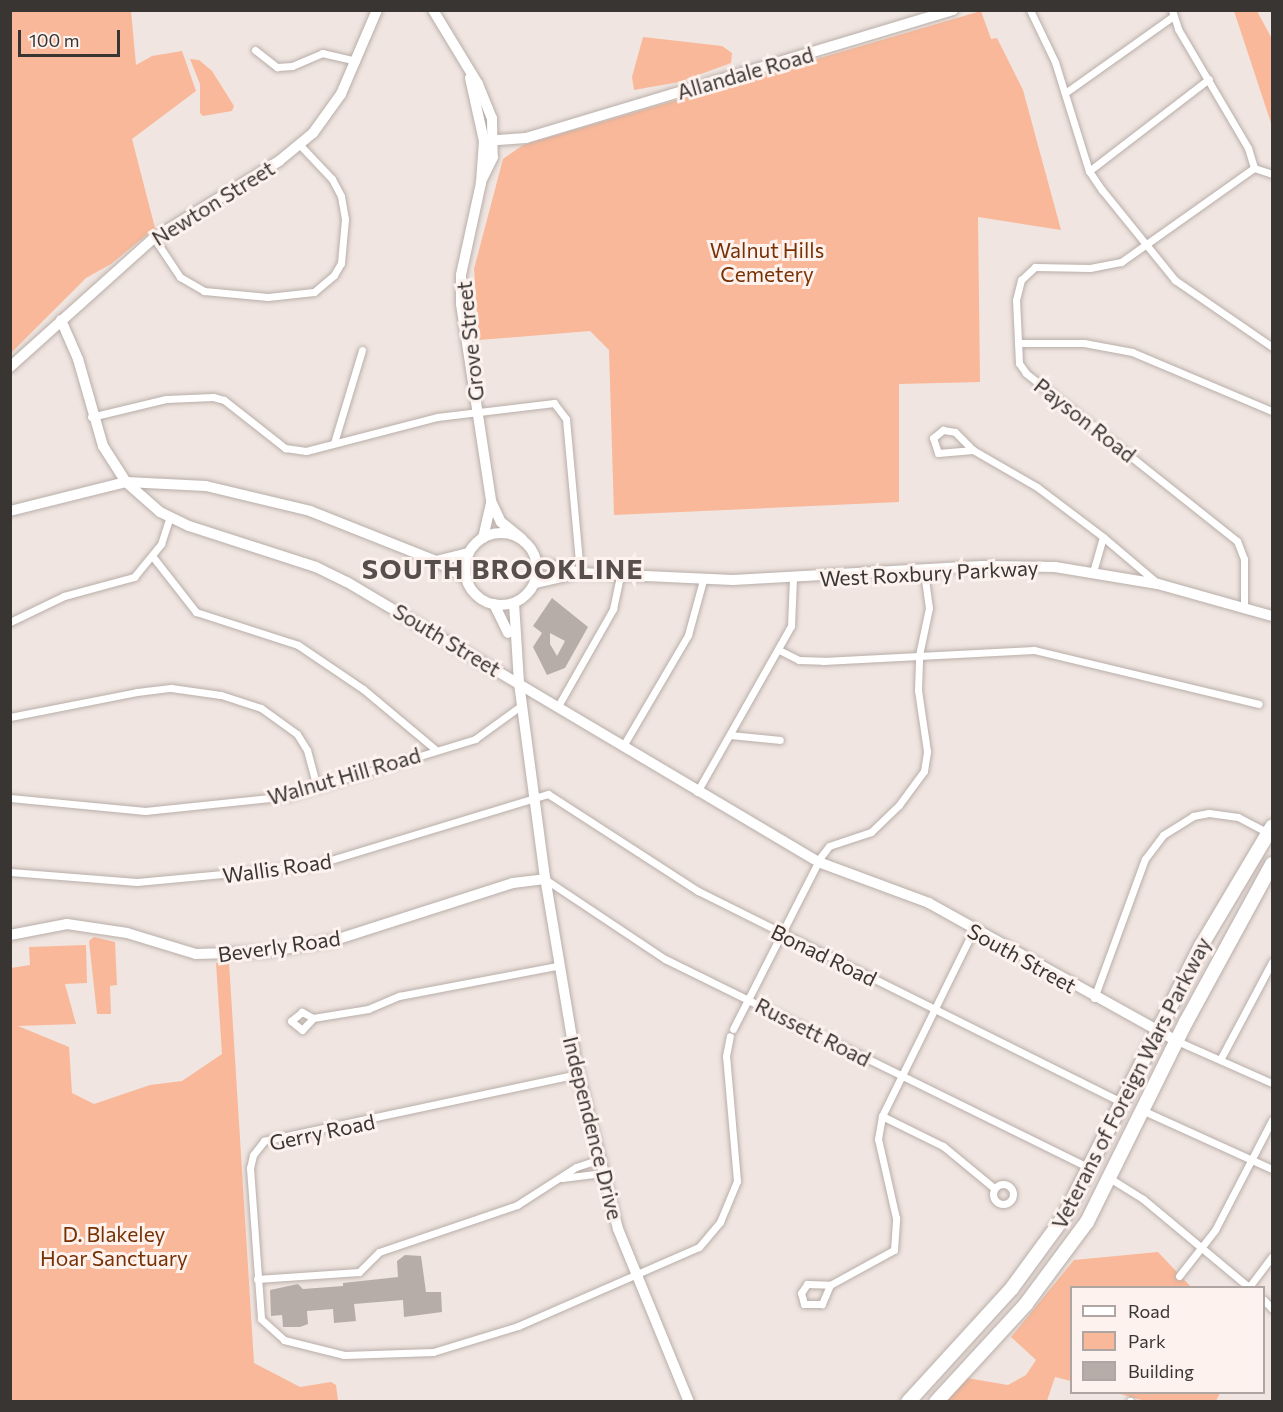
<!DOCTYPE html>
<html>
<head>
<meta charset="utf-8">
<style>
	body { margin:0 }
	#map { position:relative; width:1283px; height:1412px; overflow:hidden; background:#f0e5e0; font-family:Commissioner,sans-serif }
	div>[style] { position:absolute }
	[style*='--x'] { left:calc(var(--x)*1px); top:calc(var(--y)*1px); width:calc(var(--w)*1px); rotate:calc(var(--a)*1deg) }
	.green>* { inset:0; background:#f9b899 }
	.building>* { inset:0; background:#b7ada8 }
	.roads { filter:drop-shadow(0 0 2px #b8aea9) drop-shadow(0 0 2px #b8aea9) }
	.street>* { height:7px; margin:-3.5px; padding:0 3.5px; transform-origin:3.5px; border-radius:3.5px; background:#fff }
	.street>.ring { margin:-3.5px; padding:0; box-sizing:content-box; background:none; border:7px solid #fff; border-radius:50% }
	.secondary>* { height:10px; margin:-5px; padding:0 5px; transform-origin:5px; border-radius:5px; background:#fff }
	.primary>* { height:10px; margin:-5px; padding:0 5px; transform-origin:5px; border-radius:5px; background:#fff }
	.primary>.ring { margin:-5px; padding:0; box-sizing:content-box; background:none; border:10px solid #fff; border-radius:50% }
	.highway>* { height:14px; margin:-7px; padding:0 7px; transform-origin:7px; border-radius:7px; background:#fff }
	span { translate:-50% -50%; white-space:nowrap; text-align:center; line-height:1.15; -webkit-text-stroke:6px #fdf2ed; paint-order:stroke }
	.street-label { font-size:21px; color:#393533 }
	.park-label { font-size:21px; color:#783104 }
	.district-label { font-size:27px; color:#574f4b; font-weight:700; letter-spacing:1.5px }
	.frame { position:absolute; inset:0; border:12px solid #393533; pointer-events:none }
	.legend { position:absolute; left:1070px; top:1286px; width:195px; height:108px; box-sizing:border-box; background:#fdf2ed; border:2px solid #afa6a3; margin:0; padding:8px 10px; list-style:none; font-size:18px; color:#393533 }
	.legend li { display:flex; align-items:center; gap:12px; height:30px }
	.legend b { width:30px; border:2px solid #afa6a3 }
	.scale { position:absolute; left:18px; top:30px; width:102px; height:27px; box-sizing:border-box; border:3px solid #393533; border-top:0; padding-left:8px; font-size:18px; line-height:21px; white-space:nowrap; color:#393533; -webkit-text-stroke:4px #fdf2ed; paint-order:stroke }
</style>
</head>
<body>
<div id="map">
	<div class="green">
		<div style="clip-path:polygon(11px 10px,131px 11px,136px 65px,152px 56px,182px 51px,196px 91px,132px 139px,155px 228px,111px 264px,86px 278px,11px 353px)"></div>
		<div style="clip-path:polygon(981px 11px,991px 39px,997px 38px,1023px 90px,1061px 230px,978px 217px,980px 382px,899px 384px,899px 502px,614px 515px,609px 350px,590px 331px,479px 340px,474px 269px,503px 159px,523px 145px)"></div>
		<div style="clip-path:polygon(1234px 11px,1257px 11px,1272px 39px,1272px 126px)"></div>
		<div style="clip-path:polygon(643px 37px,722px 46px,732px 53px,731px 63px,679px 82px,634px 90px,632px 77px)"></div>
		<div style="clip-path:polygon(190px 59px,199px 60px,212px 71px,234px 106px,232px 111px,203px 116px,200px 113px,200px 84px)"></div>
		<div style="clip-path:polygon(94px 937px,115px 942px,117px 985px,110px 986px,111px 1014px,97px 1014px,89px 941px)"></div>
		<div style="clip-path:polygon(86px 945px,87px 983px,65px 984px,76px 1024px,18px 1026px,69px 1047px,72px 1093px,94px 1104px,150px 1085px,182px 1081px,222px 1054px,216px 963px,229px 962px,254px 1363px,300px 1387px,331px 1382px,336px 1385px,338px 1401px,11px 1401px,11px 968px,30px 965px,29px 947px)"></div>
		<div style="clip-path:polygon(1158px 1252px,1191px 1287px,1072px 1288px,1071px 1381px,1055px 1377px,1047px 1401px,944px 1402px,967px 1378px,1008px 1385px,1026px 1375px,1036px 1360px,1011px 1337px,1074px 1260px)"></div>
		<div style="clip-path:polygon(1117px 1393px,1220px 1392px,1220px 1393px,1216px 1401px,1148px 1402px)"></div>
	</div>
	<div class="building">
		<div style="clip-path:polygon(evenodd,552px 598px,588px 627px,565px 668px,547px 675px,533px 647px,542px 633px,533px 626px,552px 598px,550px 633px,565px 641px,557px 656px,550px 644px,550px 633px)"></div>
		<div style="clip-path:polygon(405px 1255px,421px 1256px,426px 1292px,441px 1292px,442px 1312px,404px 1317px,403px 1300px,354px 1304px,356px 1321px,334px 1323px,333px 1309px,307px 1311px,308px 1324px,300px 1327px,283px 1327px,282px 1315px,271px 1316px,270px 1290px,298px 1284px,303px 1289px,343px 1286px,343px 1283px,398px 1277px,397px 1261px)"></div>
	</div>
	<div class="roads">
		<div class="street">
			<div style="--x:1030;--y:10;--w:58;--a:64.3"></div>
			<div style="--x:1055;--y:62;--w:114;--a:72.7"></div>
			<div style="--x:1089;--y:171;--w:23;--a:56"></div>
			<div style="--x:1102;--y:190;--w:116;--a:51"></div>
			<div style="--x:1175;--y:280;--w:118;--a:34.6"></div>
			<div style="--x:1172;--y:10;--w:20;--a:72"></div>
			<div style="--x:1178;--y:29;--w:138;--a:59.5"></div>
			<div style="--x:1248;--y:148;--w:21;--a:73"></div>
			<div style="--x:1254;--y:168;--w:19;--a:18"></div>
			<div style="--x:255;--y:50;--w:28;--a:38"></div>
			<div style="--x:277;--y:67;--w:15;--a:-4"></div>
			<div style="--x:292;--y:66;--w:33;--a:-23"></div>
			<div style="--x:322;--y:53;--w:35;--a:13"></div>
			<div style="--x:1065;--y:93;--w:131;--a:-35.4"></div>
			<div style="--x:1089;--y:171;--w:151;--a:-37.5"></div>
			<div style="--x:154;--y:238;--w:47;--a:56.3"></div>
			<div style="--x:180;--y:277;--w:28;--a:30"></div>
			<div style="--x:204;--y:291;--w:64;--a:5.4"></div>
			<div style="--x:268;--y:297;--w:46;--a:-6.2"></div>
			<div style="--x:314;--y:292;--w:26;--a:-40"></div>
			<div style="--x:334;--y:275;--w:14;--a:-60"></div>
			<div style="--x:341;--y:263;--w:44;--a:-84.8"></div>
			<div style="--x:345;--y:219;--w:23;--a:-100"></div>
			<div style="--x:341;--y:196;--w:19;--a:-118"></div>
			<div style="--x:332;--y:179;--w:47;--a:-133.3"></div>
			<div style="--x:1018;--y:343;--w:66;--a:0"></div>
			<div style="--x:1084;--y:343;--w:49;--a:10.6"></div>
			<div style="--x:1132;--y:352;--w:152;--a:22.9"></div>
			<div style="--x:91;--y:417;--w:77;--a:-13.5"></div>
			<div style="--x:166;--y:399;--w:47;--a:-2.4"></div>
			<div style="--x:213;--y:397;--w:11;--a:15"></div>
			<div style="--x:224;--y:400;--w:78;--a:38.2"></div>
			<div style="--x:285;--y:448;--w:21;--a:8"></div>
			<div style="--x:306;--y:451;--w:135;--a:-14.5"></div>
			<div style="--x:437;--y:417;--w:118;--a:-6.8"></div>
			<div style="--x:554;--y:403;--w:20;--a:53"></div>
			<div style="--x:566;--y:419;--w:155;--a:84.8"></div>
			<div style="--x:334;--y:443;--w:97;--a:-73.2"></div>
			<div style="--x:973;--y:450;--w:35;--a:175"></div>
			<div style="--x:938;--y:453;--w:16;--a:-108"></div>
			<div style="--x:933;--y:438;--w:13;--a:-39"></div>
			<div style="--x:943;--y:430;--w:12;--a:9"></div>
			<div style="--x:955;--y:432;--w:25;--a:45"></div>
			<div style="--x:973;--y:450;--w:74;--a:30"></div>
			<div style="--x:1037;--y:487;--w:83;--a:37.1"></div>
			<div style="--x:1103;--y:537;--w:35;--a:106"></div>
			<div style="--x:1103;--y:537;--w:70;--a:40.3"></div>
			<div style="--x:153;--y:557;--w:70;--a:52"></div>
			<div style="--x:196;--y:612;--w:107;--a:17.9"></div>
			<div style="--x:298;--y:645;--w:78;--a:34.1"></div>
			<div style="--x:363;--y:689;--w:95;--a:39.9"></div>
			<div style="--x:1244;--y:606;--w:47;--a:-90"></div>
			<div style="--x:1244;--y:559;--w:19;--a:-111"></div>
			<div style="--x:1237;--y:541;--w:270;--a:-141.5"></div>
			<div style="--x:1026;--y:373;--w:12;--a:-125"></div>
			<div style="--x:1019;--y:363;--w:63;--a:-92.7"></div>
			<div style="--x:1016;--y:300;--w:21;--a:-76"></div>
			<div style="--x:1021;--y:280;--w:19;--a:-43"></div>
			<div style="--x:1035;--y:267;--w:55;--a:1"></div>
			<div style="--x:1090;--y:268;--w:32;--a:-11"></div>
			<div style="--x:1121;--y:262;--w:163;--a:-35.3"></div>
			<div style="--x:10;--y:622;--w:60;--a:-25.7"></div>
			<div style="--x:64;--y:596;--w:73;--a:-15.2"></div>
			<div style="--x:134;--y:577;--w:43;--a:-50.7"></div>
			<div style="--x:161;--y:544;--w:28;--a:-72"></div>
			<div style="--x:779;--y:650;--w:22;--a:27"></div>
			<div style="--x:799;--y:660;--w:24;--a:2"></div>
			<div style="--x:823;--y:661;--w:211;--a:-3"></div>
			<div style="--x:1034;--y:650;--w:231;--a:13.5"></div>
			<div style="--x:558;--y:706;--w:112;--a:-60.4"></div>
			<div style="--x:613;--y:609;--w:34;--a:-78"></div>
			<div style="--x:10;--y:717;--w:129;--a:-11.1"></div>
			<div style="--x:137;--y:692;--w:34;--a:-7"></div>
			<div style="--x:171;--y:688;--w:50;--a:8"></div>
			<div style="--x:221;--y:695;--w:42;--a:18"></div>
			<div style="--x:261;--y:708;--w:44;--a:35.8"></div>
			<div style="--x:297;--y:734;--w:19;--a:58"></div>
			<div style="--x:307;--y:750;--w:39;--a:75"></div>
			<div style="--x:731;--y:735;--w:49;--a:5.8"></div>
			<div style="--x:623;--y:746;--w:129;--a:-59.6"></div>
			<div style="--x:688;--y:635;--w:57;--a:-74.7"></div>
			<div style="--x:697;--y:792;--w:191;--a:-60.5"></div>
			<div style="--x:791;--y:626;--w:47;--a:-87.6"></div>
			<div style="--x:10;--y:798;--w:136;--a:5.5"></div>
			<div style="--x:145;--y:811;--w:145;--a:-5.9"></div>
			<div style="--x:289;--y:796;--w:195;--a:-17"></div>
			<div style="--x:475;--y:739;--w:58;--a:-35.9"></div>
			<div style="--x:819;--y:859;--w:16;--a:-52"></div>
			<div style="--x:829;--y:846;--w:44;--a:-18.4"></div>
			<div style="--x:871;--y:832;--w:39;--a:-44"></div>
			<div style="--x:899;--y:805;--w:42;--a:-53.7"></div>
			<div style="--x:924;--y:771;--w:20;--a:-81"></div>
			<div style="--x:927;--y:751;--w:62;--a:-98.4"></div>
			<div style="--x:918;--y:690;--w:35;--a:-88"></div>
			<div style="--x:919;--y:655;--w:48;--a:-78"></div>
			<div style="--x:929;--y:608;--w:37;--a:-98"></div>
			<div style="--x:10;--y:872;--w:127;--a:4.5"></div>
			<div style="--x:137;--y:882;--w:175;--a:-5.3"></div>
			<div style="--x:311;--y:866;--w:248;--a:-16.9"></div>
			<div style="--x:548;--y:794;--w:179;--a:32.9"></div>
			<div style="--x:698;--y:891;--w:475;--a:26.5"></div>
			<div style="--x:545;--y:879;--w:144;--a:33.7"></div>
			<div style="--x:665;--y:959;--w:474;--a:26.2"></div>
			<div style="--x:1094;--y:998;--w:148;--a:-69.9"></div>
			<div style="--x:1145;--y:859;--w:30;--a:-53"></div>
			<div style="--x:1163;--y:835;--w:36;--a:-32"></div>
			<div style="--x:1193;--y:816;--w:16;--a:-11"></div>
			<div style="--x:1209;--y:813;--w:29;--a:8"></div>
			<div style="--x:1238;--y:817;--w:34;--a:28"></div>
			<div style="--x:313;--y:1018;--w:13;--a:-151"></div>
			<div style="--x:302;--y:1012;--w:14;--a:141"></div>
			<div style="--x:291;--y:1021;--w:14;--a:39"></div>
			<div style="--x:302;--y:1030;--w:16;--a:-47"></div>
			<div style="--x:313;--y:1018;--w:56;--a:-9.3"></div>
			<div style="--x:368;--y:1009;--w:34;--a:-23"></div>
			<div style="--x:399;--y:996;--w:161;--a:-10.8"></div>
			<div style="--x:733;--y:1029;--w:185;--a:-63"></div>
			<div style="--x:1177;--y:1041;--w:104;--a:23.9"></div>
			<div style="--x:1221;--y:1058;--w:109;--a:-62"></div>
			<div style="--x:578;--y:1074;--w:321;--a:168"></div>
			<div style="--x:264;--y:1141;--w:18;--a:128"></div>
			<div style="--x:253;--y:1155;--w:13;--a:103"></div>
			<div style="--x:250;--y:1168;--w:151;--a:85.8"></div>
			<div style="--x:261;--y:1319;--w:31;--a:42"></div>
			<div style="--x:284;--y:1340;--w:62;--a:14"></div>
			<div style="--x:344;--y:1355;--w:89;--a:-1.9"></div>
			<div style="--x:433;--y:1352;--w:89;--a:-17"></div>
			<div style="--x:518;--y:1326;--w:197;--a:-23.6"></div>
			<div style="--x:699;--y:1247;--w:33;--a:-50"></div>
			<div style="--x:720;--y:1222;--w:44;--a:-67.5"></div>
			<div style="--x:737;--y:1181;--w:125;--a:-95"></div>
			<div style="--x:726;--y:1056;--w:20;--a:-79"></div>
			<div style="--x:1144;--y:1111;--w:141;--a:24.4"></div>
			<div style="--x:882;--y:1116;--w:68;--a:26.2"></div>
			<div style="--x:943;--y:1146;--w:66;--a:39.5"></div>
			<div style="--x:562;--y:1178;--w:38;--a:-7"></div>
			<div style="--x:1111;--y:1179;--w:38;--a:32"></div>
			<div style="--x:1143;--y:1199;--w:139;--a:39.8"></div>
			<div class="ring" style="left:993px;top:1184px;width:13px;height:13px"></div>
			<div style="--x:1179;--y:1276;--w:58;--a:-52"></div>
			<div style="--x:1215;--y:1230;--w:124;--a:-62.6"></div>
			<div style="--x:257;--y:1279;--w:102;--a:-3.9"></div>
			<div style="--x:359;--y:1272;--w:28;--a:-45"></div>
			<div style="--x:379;--y:1252;--w:146;--a:-18.8"></div>
			<div style="--x:517;--y:1205;--w:70;--a:-32.8"></div>
			<div style="--x:576;--y:1167;--w:22;--a:-18"></div>
			<div style="--x:830;--y:1285;--w:21;--a:113"></div>
			<div style="--x:822;--y:1304;--w:18;--a:180"></div>
			<div style="--x:804;--y:1304;--w:11;--a:-105"></div>
			<div style="--x:801;--y:1293;--w:11;--a:-56"></div>
			<div style="--x:807;--y:1284;--w:23;--a:2"></div>
			<div style="--x:830;--y:1285;--w:73;--a:-28.7"></div>
			<div style="--x:894;--y:1250;--w:32;--a:-86"></div>
			<div style="--x:896;--y:1218;--w:81;--a:-102.8"></div>
			<div style="--x:878;--y:1139;--w:23;--a:-80"></div>
			<div style="--x:882;--y:1116;--w:206;--a:-63.8"></div>
			<div style="--x:1249;--y:1287;--w:38;--a:-53"></div>
			<div style="--x:1264;--y:1300;--w:12;--a:48"></div>
			<div style="--x:1130;--y:1402;--w:1;--a:-90"></div>
		</div>
		<div class="secondary">
			<div style="--x:433;--y:10;--w:87;--a:58.7"></div>
			<div style="--x:478;--y:84;--w:37;--a:68"></div>
			<div style="--x:492;--y:118;--w:39;--a:89"></div>
			<div style="--x:493;--y:157;--w:28;--a:116"></div>
			<div style="--x:470;--y:78;--w:65;--a:77.5"></div>
			<div style="--x:484;--y:141;--w:42;--a:94.1"></div>
			<div style="--x:481;--y:183;--w:94;--a:102.3"></div>
			<div style="--x:461;--y:275;--w:29;--a:90"></div>
			<div style="--x:461;--y:304;--w:199;--a:81.3"></div>
			<div style="--x:491;--y:501;--w:23;--a:65"></div>
			<div style="--x:501;--y:522;--w:27;--a:39"></div>
			<div style="--x:484;--y:141;--w:42;--a:-4.1"></div>
			<div style="--x:526;--y:138;--w:446;--a:-16.7"></div>
			<div style="--x:61;--y:320;--w:43;--a:66.4"></div>
			<div style="--x:78;--y:359;--w:91;--a:74"></div>
			<div style="--x:103;--y:446;--w:43;--a:57.4"></div>
			<div style="--x:126;--y:482;--w:45;--a:41.4"></div>
			<div style="--x:160;--y:512;--w:32;--a:26"></div>
			<div style="--x:189;--y:526;--w:133;--a:17.9"></div>
			<div style="--x:316;--y:567;--w:34;--a:26"></div>
			<div style="--x:347;--y:582;--w:544;--a:30.71"></div>
			<div style="--x:10;--y:367;--w:193;--a:-41.9"></div>
			<div style="--x:154;--y:238;--w:147;--a:-31.6"></div>
			<div style="--x:279;--y:161;--w:44;--a:-39.5"></div>
			<div style="--x:313;--y:133;--w:48;--a:-54.3"></div>
			<div style="--x:341;--y:94;--w:91;--a:-66.8"></div>
			<div style="--x:483;--y:538;--w:35;--a:-77"></div>
			<div style="--x:514;--y:603;--w:80;--a:86.4"></div>
			<div style="--x:519;--y:683;--w:190;--a:82.4"></div>
			<div style="--x:544;--y:871;--w:195;--a:80.5"></div>
			<div style="--x:576;--y:1063;--w:171;--a:75.8"></div>
			<div style="--x:618;--y:1229;--w:187;--a:67.7"></div>
			<div style="--x:494;--y:604;--w:32;--a:64"></div>
			<div style="--x:821;--y:863;--w:115;--a:20.3"></div>
			<div style="--x:929;--y:903;--w:284;--a:29.1"></div>
			<div style="--x:10;--y:935;--w:58;--a:-10.9"></div>
			<div style="--x:67;--y:924;--w:61;--a:8.5"></div>
			<div style="--x:127;--y:933;--w:72;--a:16.9"></div>
			<div style="--x:196;--y:954;--w:68;--a:-1.7"></div>
			<div style="--x:264;--y:952;--w:69;--a:-9.2"></div>
			<div style="--x:332;--y:941;--w:190;--a:-17.8"></div>
			<div style="--x:513;--y:883;--w:32;--a:-7"></div>
		</div>
		<div class="primary">
			<div style="--x:10;--y:511;--w:120;--a:-14"></div>
			<div style="--x:126;--y:482;--w:80;--a:2.9"></div>
			<div style="--x:206;--y:486;--w:107;--a:13.5"></div>
			<div style="--x:310;--y:511;--w:136;--a:21.6"></div>
			<div style="--x:436;--y:561;--w:36;--a:30"></div>
			<div class="ring" style="left:465px;top:533px;width:62px;height:62px"></div>
			<div style="--x:436;--y:561;--w:34;--a:-14"></div>
			<div style="--x:537;--y:562;--w:44;--a:14.3"></div>
			<div style="--x:580;--y:573;--w:153;--a:2.6"></div>
			<div style="--x:733;--y:580;--w:249;--a:-3.2"></div>
			<div style="--x:982;--y:566;--w:73;--a:0.8"></div>
			<div style="--x:1055;--y:567;--w:104;--a:9.4"></div>
			<div style="--x:1158;--y:584;--w:118;--a:15.7"></div>
			<div style="--x:535;--y:583;--w:41;--a:-12.7"></div>
		</div>
		<div class="highway">
			<div style="--x:908;--y:1402;--w:154;--a:-47.6"></div>
			<div style="--x:1012;--y:1288;--w:88;--a:-53.8"></div>
			<div style="--x:1064;--y:1217;--w:304;--a:-63.2"></div>
			<div style="--x:1201;--y:946;--w:139;--a:-59.2"></div>
			<div style="--x:936;--y:1402;--w:133;--a:-47.4"></div>
			<div style="--x:1026;--y:1304;--w:102;--a:-53.4"></div>
			<div style="--x:1087;--y:1222;--w:223;--a:-63.7"></div>
			<div style="--x:1186;--y:1022;--w:180;--a:-61.4"></div>
		</div>
	</div>
	<div class="street-label">
		<span style="left:745px;top:73px;rotate:-16deg">Allandale Road</span>
		<span style="left:213px;top:203px;rotate:-32deg">Newton Street</span>
		<span style="left:470px;top:341px;rotate:-96deg">Grove Street</span>
		<span style="left:1085px;top:420px;rotate:38deg">Payson Road</span>
		<span style="left:929px;top:573px;rotate:-3deg">West Roxbury Parkway</span>
		<span style="left:447px;top:640px;rotate:31deg">South Street</span>
		<span style="left:344px;top:776px;rotate:-16deg">Walnut Hill Road</span>
		<span style="left:277px;top:868px;rotate:-8deg">Wallis Road</span>
		<span style="left:279px;top:946px;rotate:-8deg">Beverly Road</span>
		<span style="left:824px;top:955px;rotate:26deg">Bonad Road</span>
		<span style="left:1022px;top:958px;rotate:29deg">South Street</span>
		<span style="left:813px;top:1032px;rotate:27deg">Russett Road</span>
		<span style="left:1131px;top:1083px;rotate:-63deg">Veterans of Foreign Wars Parkway</span>
		<span style="left:593px;top:1128px;rotate:76deg">Independence Drive</span>
		<span style="left:322px;top:1132px;rotate:-12deg">Gerry Road</span>
	</div>
	<div class="park-label">
		<span style="left:767px;top:262px">Walnut Hills<br>Cemetery</span>
		<span style="left:114px;top:1246px">D. Blakeley<br>Hoar Sanctuary</span>
	</div>
	<div class="district-label">
		<span style="left:503px;top:569px">SOUTH BROOKLINE</span>
	</div>
	<div class="frame"></div>
	<ul class="legend">
	<li><b style="height:8px;background:#fff"></b>Road</li>
	<li><b style="height:16px;background:#f9b899"></b>Park</li>
	<li><b style="height:16px;background:#b7ada8"></b>Building</li>
	</ul>
	<div class="scale">100 m</div>
</div>
</body>
</html>
